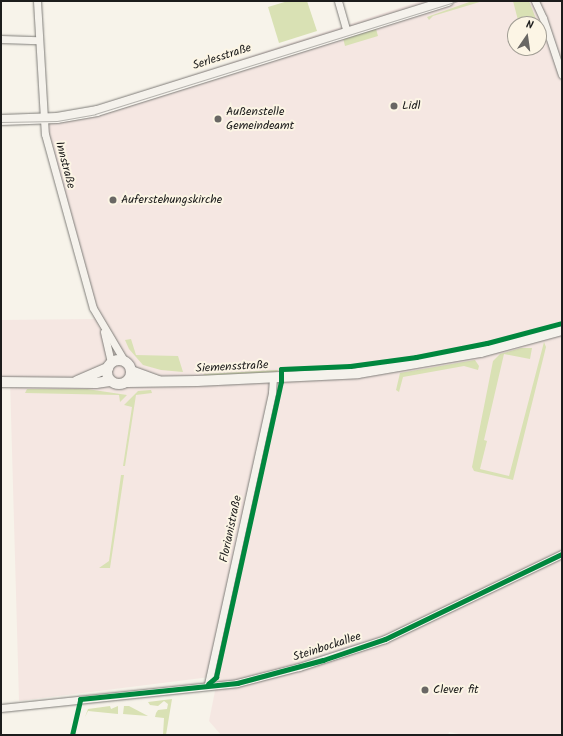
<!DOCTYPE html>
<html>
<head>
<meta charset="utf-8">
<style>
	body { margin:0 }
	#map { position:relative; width:563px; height:736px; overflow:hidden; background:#f7f3ea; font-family:Kalam,sans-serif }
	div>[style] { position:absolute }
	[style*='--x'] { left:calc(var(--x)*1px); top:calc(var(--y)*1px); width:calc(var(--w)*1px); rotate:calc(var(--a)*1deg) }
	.built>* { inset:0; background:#f5e7e2 }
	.green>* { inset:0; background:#d9e1b4 }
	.roads { filter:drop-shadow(0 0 1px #7f7d79) drop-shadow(0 0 1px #7f7d79) }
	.street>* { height:7px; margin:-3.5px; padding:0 3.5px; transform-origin:3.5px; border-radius:3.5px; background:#f5f2ec }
	.secondary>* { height:10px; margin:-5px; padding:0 5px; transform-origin:5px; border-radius:5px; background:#f5f2ec }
	.secondary>.ring { margin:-5px; padding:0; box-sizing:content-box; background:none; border:10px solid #f5f2ec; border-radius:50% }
	.tram>* { height:1px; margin:-0.5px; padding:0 0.5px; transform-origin:0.5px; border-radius:0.5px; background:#b6b4af }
	.cycleway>* { height:5px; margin:-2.5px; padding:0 2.5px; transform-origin:2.5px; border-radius:2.5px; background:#00873e }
	.dots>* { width:11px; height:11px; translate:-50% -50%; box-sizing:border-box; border:2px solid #fcf5e5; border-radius:50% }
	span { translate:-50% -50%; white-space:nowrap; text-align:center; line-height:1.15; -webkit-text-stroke:4px #fcf5e5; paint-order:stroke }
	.street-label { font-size:12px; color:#1c1c1c }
	.poi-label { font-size:12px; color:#1c1c1c }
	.left { translate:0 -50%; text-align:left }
	.frame { position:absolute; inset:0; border:2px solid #1c1c1c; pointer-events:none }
	.north { position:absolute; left:507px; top:16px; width:40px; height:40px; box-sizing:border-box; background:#fcf5e5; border:1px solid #a29e95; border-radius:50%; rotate:13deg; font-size:11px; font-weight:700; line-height:16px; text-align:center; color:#1c1c1c }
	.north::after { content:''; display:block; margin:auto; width:14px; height:18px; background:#696764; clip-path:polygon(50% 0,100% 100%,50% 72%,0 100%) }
</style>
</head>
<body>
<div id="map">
	<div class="built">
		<div style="clip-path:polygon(evenodd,421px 1px,562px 1px,562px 735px,464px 735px,449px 732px,448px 735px,221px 735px,209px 721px,218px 676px,19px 701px,10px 379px,1px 378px,1px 320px,94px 319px,43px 119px,103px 104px,421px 1px,515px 24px,539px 24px,539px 48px,515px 48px,515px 24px)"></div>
	</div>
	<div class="green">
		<div style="clip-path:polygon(288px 1px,307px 1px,317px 31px,279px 43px,268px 7px)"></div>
		<div style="clip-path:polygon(472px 1px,483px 1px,433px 16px,429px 20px,427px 17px)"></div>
		<div style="clip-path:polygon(513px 1px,529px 1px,538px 24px,519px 24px)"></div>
		<div style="clip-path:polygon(376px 29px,378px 36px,345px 46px,343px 38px)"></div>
		<div style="clip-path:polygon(131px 339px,136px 355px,178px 356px,183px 372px,161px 370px,143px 365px,129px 349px,125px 340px)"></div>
		<div style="clip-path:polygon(544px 342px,546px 347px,513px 480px,474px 471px,472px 467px,493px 361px,500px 354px,521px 348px,532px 348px,530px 359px,504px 354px,484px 440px,487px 441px,480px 469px,509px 476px)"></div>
		<div style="clip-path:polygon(475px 360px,479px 366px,478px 370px,464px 366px,403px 377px,399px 392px,396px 390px,400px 373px)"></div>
		<div style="clip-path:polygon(278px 370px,276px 373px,206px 376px,203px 374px)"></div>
		<div style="clip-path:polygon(27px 389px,87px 389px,127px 395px,120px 402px,119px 395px,25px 393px)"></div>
		<div style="clip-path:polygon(151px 390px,152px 393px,136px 395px,125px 466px,123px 466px,132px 407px,124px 405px,138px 391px)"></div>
		<div style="clip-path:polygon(121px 475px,124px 475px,110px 568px,99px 568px,109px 561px)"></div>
		<div style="clip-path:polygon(172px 699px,166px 735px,163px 735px,164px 718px,155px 717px,156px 713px,158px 710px,167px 709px,168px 704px,164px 701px,158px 706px,150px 705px,148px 702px)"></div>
		<div style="clip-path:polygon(110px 706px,111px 709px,118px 706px,118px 714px,88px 711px,85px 717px,88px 709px)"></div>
		<div style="clip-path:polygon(124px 706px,129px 706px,148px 716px,123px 714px)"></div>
	</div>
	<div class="roads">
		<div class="street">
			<div style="--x:37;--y:1;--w:133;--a:86.6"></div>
			<div style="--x:45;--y:134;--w:180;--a:74.6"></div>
			<div style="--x:93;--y:308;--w:63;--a:59.3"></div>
			<div style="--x:338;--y:1;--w:32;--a:74"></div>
			<div style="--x:535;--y:1;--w:19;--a:65"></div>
			<div style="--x:543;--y:18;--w:60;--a:71.6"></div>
			<div style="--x:1;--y:39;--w:37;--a:2"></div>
			<div style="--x:104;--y:332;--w:32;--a:77"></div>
			<div style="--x:208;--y:684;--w:299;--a:-77.6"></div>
			<div style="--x:272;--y:392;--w:15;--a:-86"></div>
			<div style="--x:1;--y:708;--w:237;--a:-6"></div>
			<div style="--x:237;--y:683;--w:64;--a:-14.5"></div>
			<div style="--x:299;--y:667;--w:90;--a:-18"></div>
			<div style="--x:385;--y:639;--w:196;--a:-25.7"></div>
		</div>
		<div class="secondary">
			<div style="--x:1;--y:120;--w:56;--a:-2"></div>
			<div style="--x:57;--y:118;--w:41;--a:-9.9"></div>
			<div style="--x:97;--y:111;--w:368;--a:-17.4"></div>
			<div class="ring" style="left:107px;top:360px;width:14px;height:14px"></div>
			<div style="--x:131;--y:371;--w:29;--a:20"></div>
			<div style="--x:77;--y:381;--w:34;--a:-23"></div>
			<div style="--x:1;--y:382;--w:95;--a:0.6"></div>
			<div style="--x:96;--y:383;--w:14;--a:-8"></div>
			<div style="--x:127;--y:382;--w:70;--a:-0.8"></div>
			<div style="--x:197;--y:381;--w:161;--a:-2.8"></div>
			<div style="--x:358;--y:373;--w:125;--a:-9.7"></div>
			<div style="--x:481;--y:352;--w:84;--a:-15.2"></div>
		</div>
	</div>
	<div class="tram">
		<div style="--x:1;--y:122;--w:56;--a:-1"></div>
		<div style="--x:57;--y:121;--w:39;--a:-10"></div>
		<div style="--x:95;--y:114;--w:379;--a:-17.3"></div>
	</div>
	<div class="cycleway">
		<div style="--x:208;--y:684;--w:11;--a:-41"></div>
		<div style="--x:216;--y:677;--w:303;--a:-77.6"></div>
		<div style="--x:281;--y:381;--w:12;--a:-90"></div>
		<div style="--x:281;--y:369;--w:69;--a:-2.5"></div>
		<div style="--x:350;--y:366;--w:67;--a:-7.8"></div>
		<div style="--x:416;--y:357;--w:72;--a:-11.2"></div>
		<div style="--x:487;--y:343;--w:78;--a:-14.9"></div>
		<div style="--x:72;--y:735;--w:37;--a:-77"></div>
		<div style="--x:80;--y:699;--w:158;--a:-5.8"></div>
		<div style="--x:237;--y:683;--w:89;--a:-15"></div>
		<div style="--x:323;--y:660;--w:65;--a:-18.7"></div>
		<div style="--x:385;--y:639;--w:196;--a:-25.7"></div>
	</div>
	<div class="dots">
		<div style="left:394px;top:106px;background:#696764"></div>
		<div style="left:218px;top:119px;background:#696764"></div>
		<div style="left:113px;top:200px;background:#696764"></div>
		<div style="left:425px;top:690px;background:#696764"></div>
	</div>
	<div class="street-label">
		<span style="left:222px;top:57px;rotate:-18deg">Serlesstraße</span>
		<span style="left:65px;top:165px;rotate:75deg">Innstraße</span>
		<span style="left:232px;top:367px;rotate:-3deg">Siemensstraße</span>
		<span style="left:231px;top:529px;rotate:-78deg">Florianistraße</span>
		<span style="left:327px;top:647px;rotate:-18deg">Steinbockallee</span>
	</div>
	<div class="poi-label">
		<span class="left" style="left:402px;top:106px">Lidl</span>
		<span class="left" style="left:226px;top:119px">Außenstelle<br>Gemeindeamt</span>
		<span class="left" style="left:121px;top:200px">Auferstehungskirche</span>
		<span class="left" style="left:433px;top:690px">Clever fit</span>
	</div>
	<div class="frame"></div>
	<div class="north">N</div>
</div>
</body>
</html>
